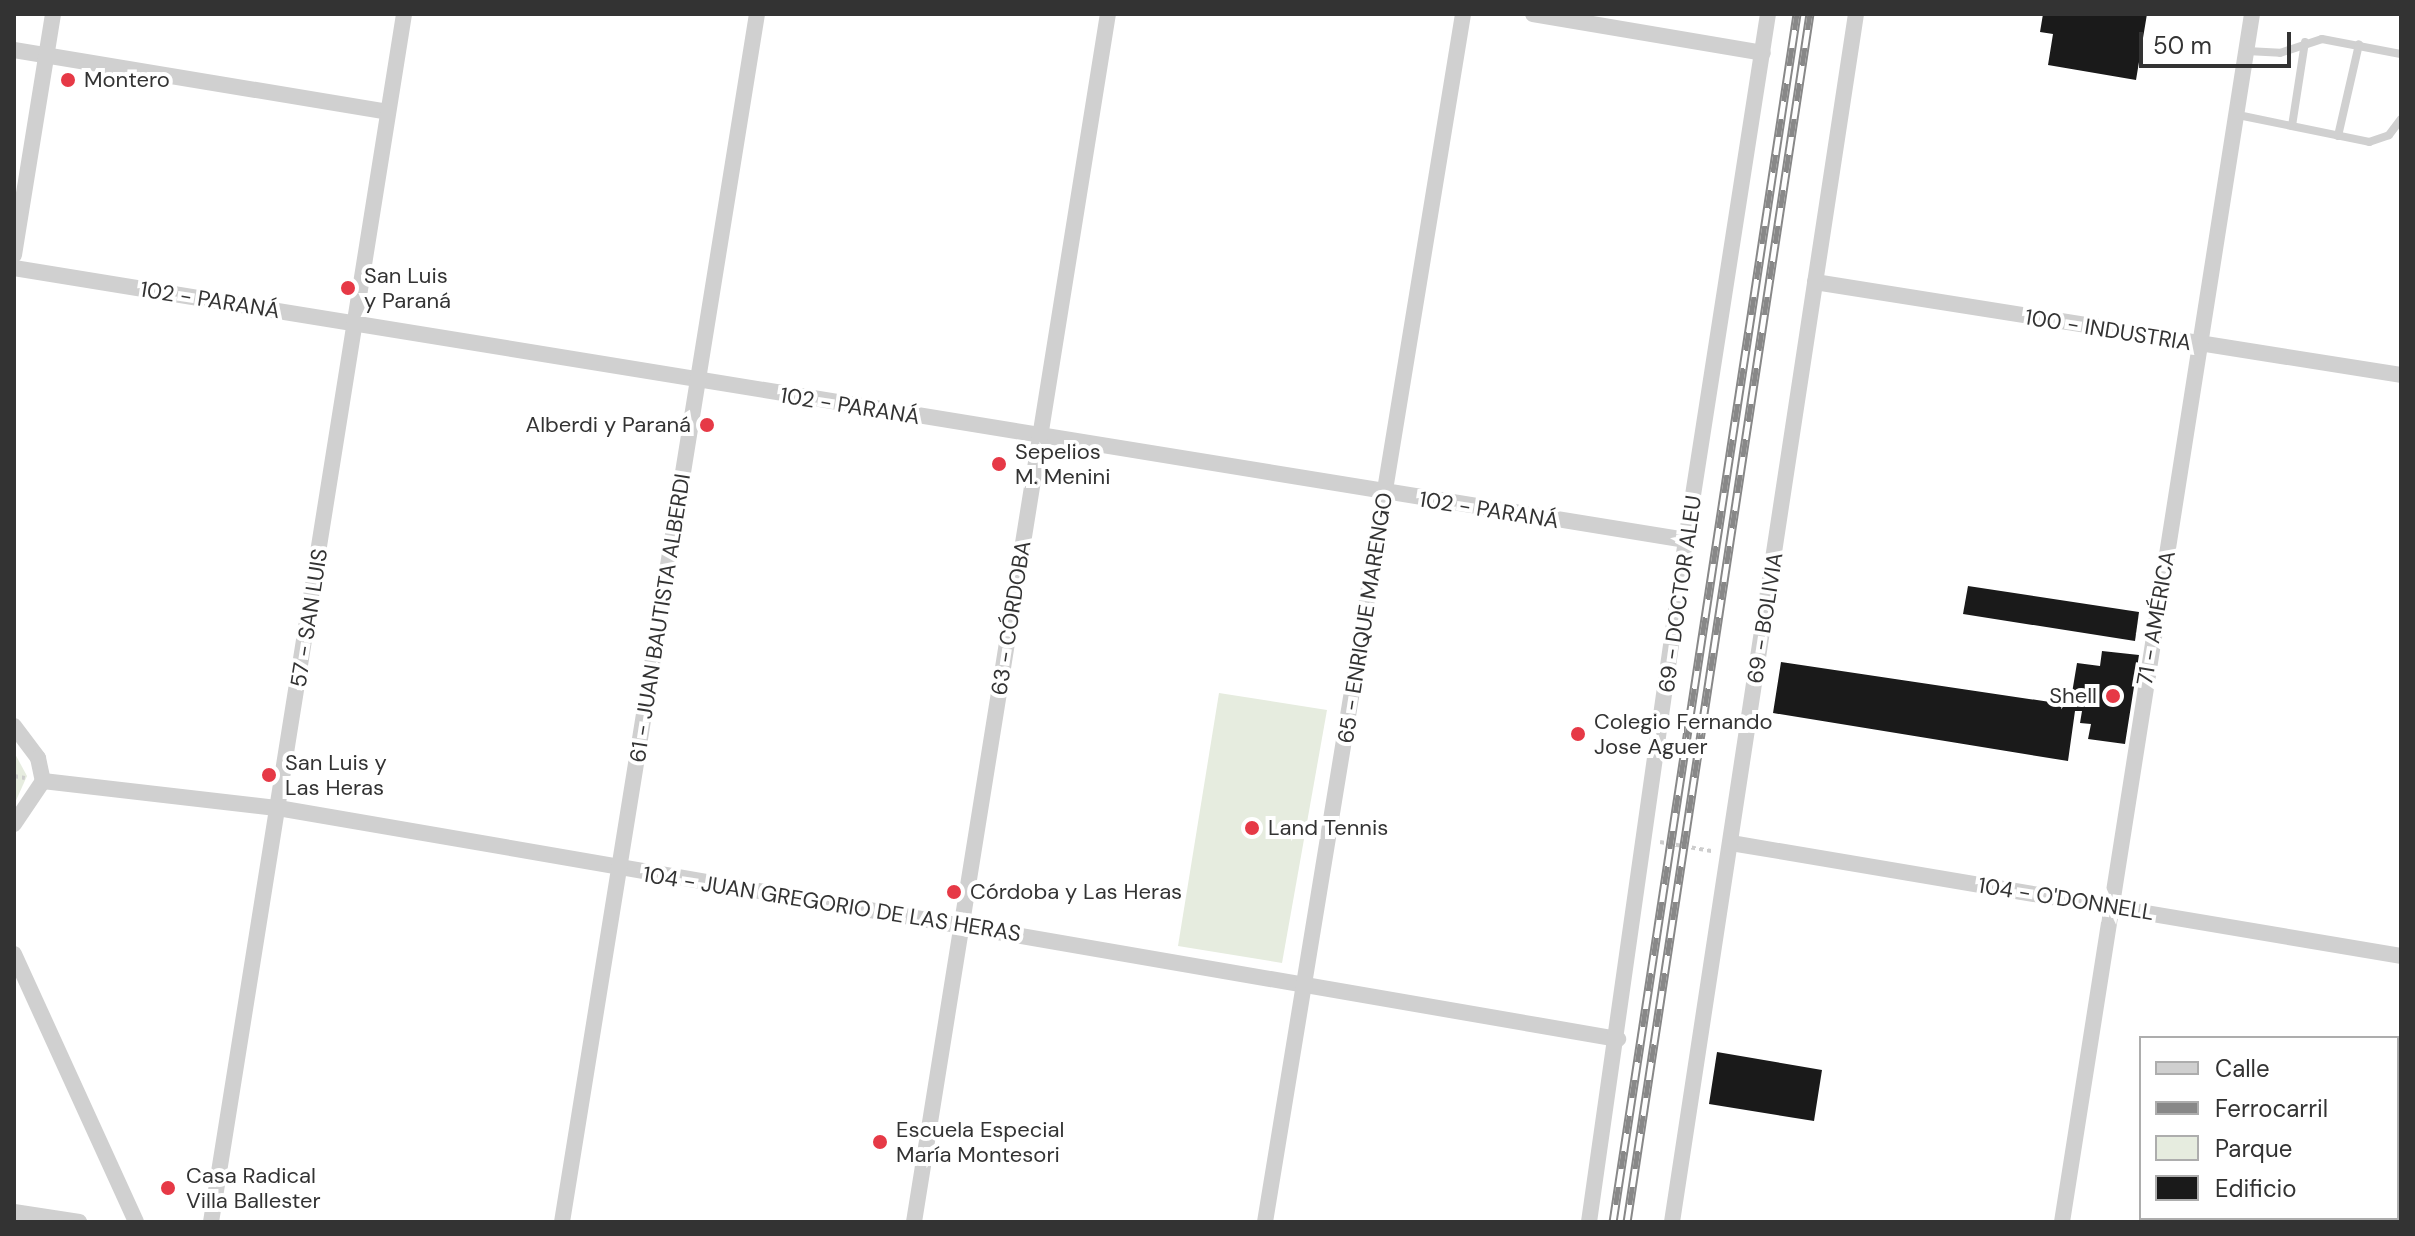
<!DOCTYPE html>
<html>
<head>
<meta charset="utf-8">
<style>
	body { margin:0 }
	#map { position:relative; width:2415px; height:1236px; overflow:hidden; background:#fff; font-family:"DM Sans",sans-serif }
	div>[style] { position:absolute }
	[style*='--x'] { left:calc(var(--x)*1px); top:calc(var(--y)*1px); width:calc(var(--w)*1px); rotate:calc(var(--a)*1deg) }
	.green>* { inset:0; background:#e6ecdf }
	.building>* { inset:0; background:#1a1a1a }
	.path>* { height:4px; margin-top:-2px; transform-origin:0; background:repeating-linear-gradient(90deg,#cdcdcd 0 4px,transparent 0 8px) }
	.lane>* { height:8px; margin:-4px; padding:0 4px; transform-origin:4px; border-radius:4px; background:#d0d0d0 }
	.street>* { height:16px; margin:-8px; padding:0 8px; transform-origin:8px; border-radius:8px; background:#d0d0d0 }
	.rail>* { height:9px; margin-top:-4.5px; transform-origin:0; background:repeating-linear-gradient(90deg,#fff 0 18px,#888 0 36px); box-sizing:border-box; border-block:2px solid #888 }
	.dots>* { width:22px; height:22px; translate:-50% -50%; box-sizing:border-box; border:4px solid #fff; border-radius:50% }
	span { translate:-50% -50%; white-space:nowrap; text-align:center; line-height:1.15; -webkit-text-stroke:8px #fff; paint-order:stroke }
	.poi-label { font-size:22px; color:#333 }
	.left { translate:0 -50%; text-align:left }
	.right { translate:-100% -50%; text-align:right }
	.street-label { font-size:22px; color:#333 }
	.frame { position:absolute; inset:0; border:16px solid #333; pointer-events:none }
	.legend { position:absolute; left:2139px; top:1036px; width:260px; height:184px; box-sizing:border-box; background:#fff; border:2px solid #adadad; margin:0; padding:10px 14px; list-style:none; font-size:24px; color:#333 }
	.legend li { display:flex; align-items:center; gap:16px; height:40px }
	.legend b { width:40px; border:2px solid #adadad }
	.scale { position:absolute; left:2139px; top:32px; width:152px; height:36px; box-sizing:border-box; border:4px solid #333; border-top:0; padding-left:10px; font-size:24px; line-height:28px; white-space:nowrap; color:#333; -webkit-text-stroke:6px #fff; paint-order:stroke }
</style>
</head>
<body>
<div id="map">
	<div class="green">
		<div style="clip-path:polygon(1219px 693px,1327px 710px,1282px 963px,1178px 946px)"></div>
		<div style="clip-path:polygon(14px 752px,27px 776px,14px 805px)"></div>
	</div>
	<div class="building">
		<div style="clip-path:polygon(2043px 14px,2147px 14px,2136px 80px,2048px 65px,2053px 34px,2040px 32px)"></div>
		<div style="clip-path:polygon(1968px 586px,2139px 612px,2135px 641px,1963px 614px)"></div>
		<div style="clip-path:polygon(2102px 651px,2139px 655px,2125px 744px,2088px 739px,2091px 724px,2080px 723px,2082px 711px,2075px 711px,2068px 761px,1773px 713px,1781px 662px,2070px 705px,2077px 663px,2100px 666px)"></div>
		<div style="clip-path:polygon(1717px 1052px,1822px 1070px,1814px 1121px,1709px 1104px)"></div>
	</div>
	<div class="path">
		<div style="--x:14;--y:776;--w:11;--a:10"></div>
		<div style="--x:1660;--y:842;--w:52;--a:10"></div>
	</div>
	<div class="lane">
		<div style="--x:2247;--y:51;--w:33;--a:3"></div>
		<div style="--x:2280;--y:53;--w:44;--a:-18.4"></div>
		<div style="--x:2322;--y:39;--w:80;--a:10.8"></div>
		<div style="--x:2238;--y:115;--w:134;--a:11.6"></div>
		<div style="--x:2369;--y:142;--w:21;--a:-19"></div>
		<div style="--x:2389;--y:135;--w:20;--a:-53"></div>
		<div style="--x:2292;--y:126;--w:85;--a:-81.2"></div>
		<div style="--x:2338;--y:136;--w:94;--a:-77.1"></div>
	</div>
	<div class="street">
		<div style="--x:1533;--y:14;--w:233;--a:9.6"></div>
		<div style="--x:14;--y:50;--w:379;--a:9.4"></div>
		<div style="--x:14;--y:255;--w:244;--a:-80.8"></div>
		<div style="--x:14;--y:268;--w:1694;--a:9.24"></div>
		<div style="--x:1815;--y:282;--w:593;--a:9.02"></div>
		<div style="--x:14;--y:726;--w:40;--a:53"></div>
		<div style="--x:38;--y:758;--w:24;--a:78"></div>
		<div style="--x:43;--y:781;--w:52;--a:124"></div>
		<div style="--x:43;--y:781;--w:237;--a:6.6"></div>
		<div style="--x:278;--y:808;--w:1360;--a:9.78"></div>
		<div style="--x:1731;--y:843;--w:679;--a:9.57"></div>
		<div style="--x:14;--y:954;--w:294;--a:65.5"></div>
		<div style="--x:14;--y:1212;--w:66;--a:8.7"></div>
		<div style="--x:211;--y:1222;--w:1223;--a:-80.92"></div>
		<div style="--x:562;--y:1222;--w:1224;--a:-80.83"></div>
		<div style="--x:914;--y:1222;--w:1223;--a:-80.88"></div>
		<div style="--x:1265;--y:1222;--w:1224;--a:-80.69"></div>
		<div style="--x:1589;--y:1222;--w:689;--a:-81.91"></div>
		<div style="--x:1686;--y:540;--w:532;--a:-81.14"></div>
		<div style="--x:1672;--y:1222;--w:1222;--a:-81.34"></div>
		<div style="--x:2062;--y:1222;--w:1223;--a:-81.06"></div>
	</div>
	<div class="rail">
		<div style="--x:1613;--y:1222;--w:1222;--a:-81.34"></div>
		<div style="--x:1627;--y:1222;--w:1222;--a:-81.39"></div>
	</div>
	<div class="dots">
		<div style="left:68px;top:80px;background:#e63946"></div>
		<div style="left:348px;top:288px;background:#e63946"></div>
		<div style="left:707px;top:425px;background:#e63946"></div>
		<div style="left:999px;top:464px;background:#e63946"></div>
		<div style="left:2113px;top:696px;background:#e63946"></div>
		<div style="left:1578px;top:734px;background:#e63946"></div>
		<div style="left:269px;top:775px;background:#e63946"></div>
		<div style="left:1252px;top:828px;background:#e63946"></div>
		<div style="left:954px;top:892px;background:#e63946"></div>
		<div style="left:880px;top:1142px;background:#e63946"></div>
		<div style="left:168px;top:1188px;background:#e63946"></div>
	</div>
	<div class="poi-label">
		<span class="left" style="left:84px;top:80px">Montero</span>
		<span class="left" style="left:364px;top:288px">San Luis<br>y Paraná</span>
		<span class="right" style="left:691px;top:425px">Alberdi y Paraná</span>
		<span class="left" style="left:1015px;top:464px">Sepelios<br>M. Menini</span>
		<span class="right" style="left:2097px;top:696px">Shell</span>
		<span class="left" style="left:1594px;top:734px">Colegio Fernando<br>Jose Aguer</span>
		<span class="left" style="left:285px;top:775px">San Luis y<br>Las Heras</span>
		<span class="left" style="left:1268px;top:828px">Land Tennis</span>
		<span class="left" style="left:970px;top:892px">Córdoba y Las Heras</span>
		<span class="left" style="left:896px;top:1142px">Escuela Especial<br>María Montesori</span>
		<span class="left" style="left:186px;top:1188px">Casa Radical<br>Villa Ballester</span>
	</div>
	<div class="street-label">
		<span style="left:210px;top:300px;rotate:9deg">102 - PARANÁ</span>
		<span style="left:2108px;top:330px;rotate:9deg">100 - INDUSTRIA</span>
		<span style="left:850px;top:406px;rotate:9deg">102 - PARANÁ</span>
		<span style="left:1489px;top:510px;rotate:9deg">102 - PARANÁ</span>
		<span style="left:1680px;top:594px;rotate:-82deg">69 - DOCTOR ALEU</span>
		<span style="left:309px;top:618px;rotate:-81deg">57 - SAN LUIS</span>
		<span style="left:660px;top:618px;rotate:-81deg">61 - JUAN BAUTISTA ALBERDI</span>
		<span style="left:1011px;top:618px;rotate:-81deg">63 - CÓRDOBA</span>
		<span style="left:1365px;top:618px;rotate:-81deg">65 - ENRIQUE MARENGO</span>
		<span style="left:1765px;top:618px;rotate:-81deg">69 - BOLIVIA</span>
		<span style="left:2156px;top:618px;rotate:-80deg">71 - AMÉRICA</span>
		<span style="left:2066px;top:899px;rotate:9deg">104 - O'DONNELL</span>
		<span style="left:832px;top:904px;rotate:9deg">104 - JUAN GREGORIO DE LAS HERAS</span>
	</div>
	<div class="frame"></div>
	<ul class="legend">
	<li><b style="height:10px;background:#d0d0d0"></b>Calle</li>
	<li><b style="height:10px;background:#888"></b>Ferrocarril</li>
	<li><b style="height:22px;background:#e6ecdf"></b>Parque</li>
	<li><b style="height:22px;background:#1a1a1a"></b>Edificio</li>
	</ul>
	<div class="scale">50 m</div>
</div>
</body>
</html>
